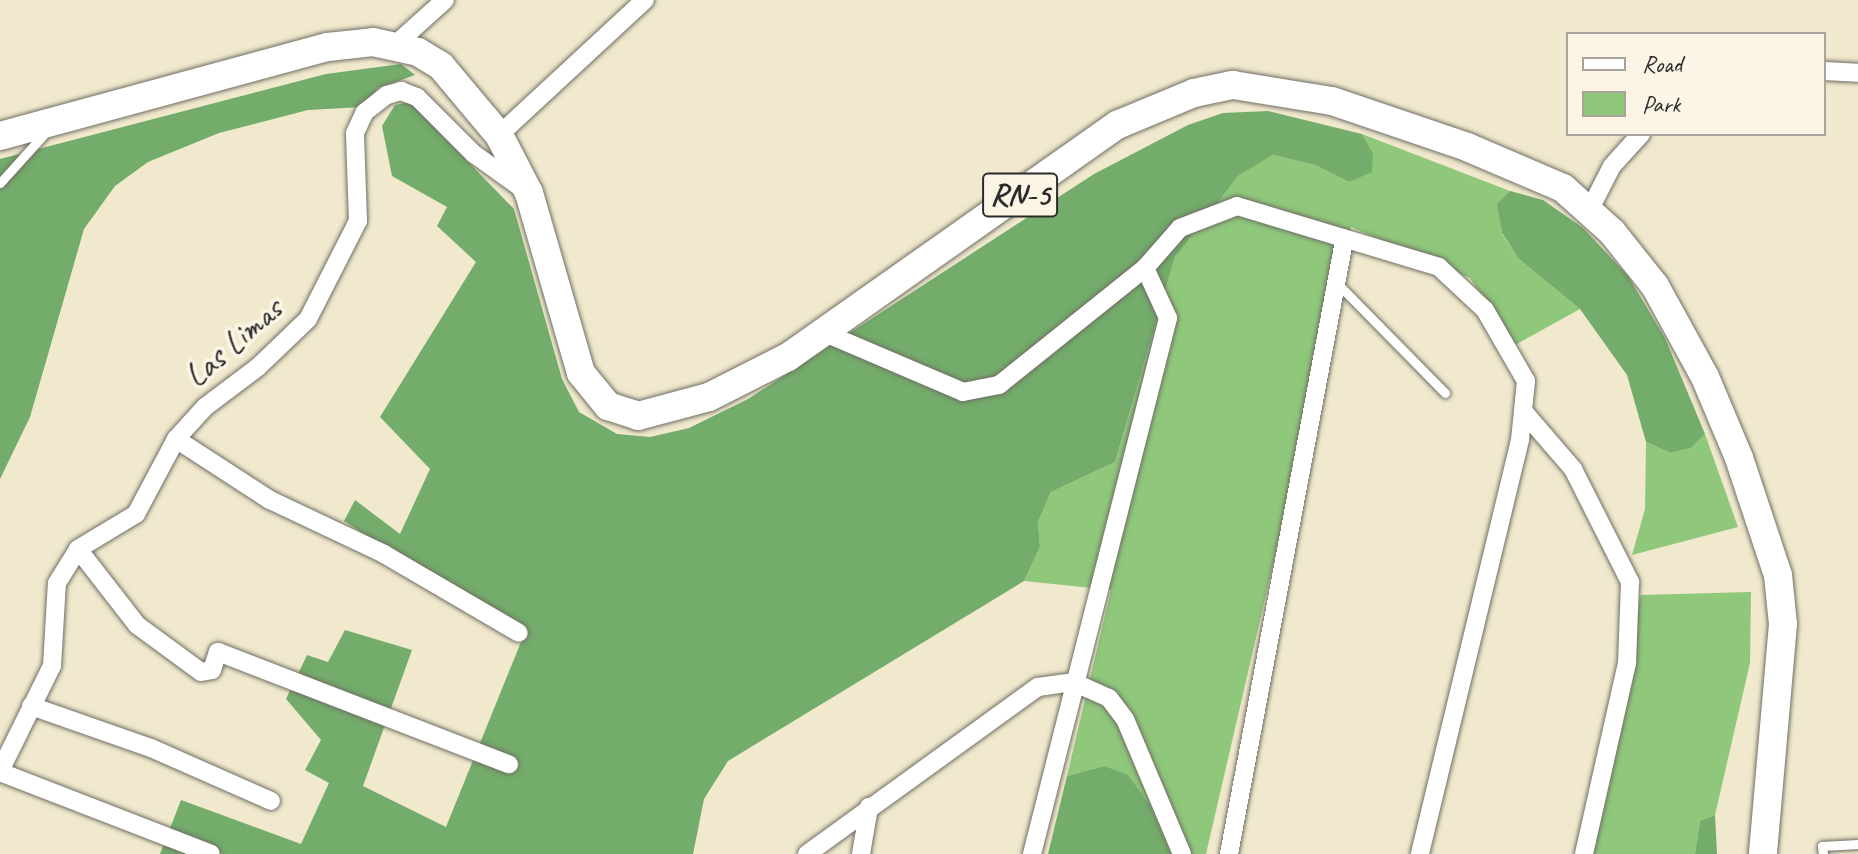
<!DOCTYPE html>
<html>
<head>
<meta charset="utf-8">
<style>
	body { margin:0 }
	#map { position:relative; width:1858px; height:854px; overflow:hidden; background:#f0e9cd; font-family:Caveat,sans-serif }
	div>[style] { position:absolute }
	[style*='--x'] { left:calc(var(--x)*1px); top:calc(var(--y)*1px); width:calc(var(--w)*1px); rotate:calc(var(--a)*1deg) }
	.green>* { inset:0; background:#8fc77b }
	.forest>* { inset:0; background:#73ac6b }
	.roads { filter:drop-shadow(0 0 2px #706e64) drop-shadow(0 0 2px #706e64) }
	.lane>* { height:9px; margin:-4.5px; padding:0 4.5px; transform-origin:4.5px; border-radius:4.5px; background:#fff }
	.street>* { height:18px; margin:-9px; padding:0 9px; transform-origin:9px; border-radius:9px; background:#fff }
	.primary>* { height:28px; margin:-14px; padding:0 14px; transform-origin:14px; border-radius:14px; background:#fff }
	span { translate:-50% -50%; white-space:nowrap; text-align:center; line-height:1.15; -webkit-text-stroke:7px #fcf5e5; paint-order:stroke }
	.shield-label span { padding:2px 6px; background:#fcf5e5; border:2px solid; border-radius:6px; -webkit-text-stroke-width:0 }
	.shield-label { font-size:32px; color:#2b2b2b; font-weight:700 }
	.street-label { font-size:34px; color:#2b2b2b }
	.legend { position:absolute; left:1566px; top:32px; width:260px; height:104px; box-sizing:border-box; background:#fcf5e5; border:2px solid #a8a49b; margin:0; padding:10px 14px; list-style:none; font-size:24px; color:#2b2b2b }
	.legend li { display:flex; align-items:center; gap:16px; height:40px }
	.legend b { width:40px; border:2px solid #a8a49b }
</style>
</head>
<body>
<div id="map">
	<div class="green">
		<div style="clip-path:polygon(1362px 134px,1510px 191px,1498px 204px,1502px 234px,1518px 258px,1580px 309px,1515px 345px,1470px 278px,1351px 227px,1206px 854px,1171px 854px,1151px 807px,1104px 766px,1067px 776px,1111px 590px,1024px 581px,1040px 547px,1038px 522px,1051px 492px,1115px 462px,1175px 257px,1203px 217px,1238px 176px,1273px 155px,1315px 165px,1349px 182px,1373px 153px)"></div>
		<div style="clip-path:polygon(1705px 434px,1738px 527px,1632px 555px,1645px 509px,1646px 442px,1671px 453px,1691px 448px)"></div>
		<div style="clip-path:polygon(1751px 592px,1750px 663px,1715px 815px,1700px 821px,1695px 854px,1580px 854px,1641px 595px)"></div>
	</div>
	<div class="forest">
		<div style="clip-path:polygon(401px 64px,415px 75px,378px 88px,363px 107px,308px 110px,219px 133px,148px 162px,115px 186px,84px 229px,30px 417px,0 479px,0 159px,326px 74px)"></div>
		<div style="clip-path:polygon(410px 102px,514px 209px,562px 379px,579px 412px,617px 434px,650px 437px,689px 428px,748px 399px,1094px 174px,1188px 125px,1223px 113px,1268px 111px,1362px 134px,1373px 153px,1372px 172px,1349px 182px,1315px 165px,1273px 155px,1238px 176px,1175px 257px,1115px 462px,1051px 492px,1038px 522px,1040px 547px,1024px 581px,728px 761px,704px 799px,693px 854px,160px 854px,181px 800px,301px 844px,329px 783px,305px 770px,321px 740px,286px 699px,307px 655px,328px 662px,345px 630px,412px 650px,363px 786px,446px 827px,523px 637px,344px 521px,355px 500px,400px 534px,430px 469px,380px 417px,476px 262px,437px 226px,447px 207px,392px 176px,382px 126px,395px 105px)"></div>
		<div style="clip-path:polygon(1510px 191px,1543px 200px,1583px 228px,1628px 276px,1665px 338px,1705px 434px,1691px 448px,1671px 453px,1646px 442px,1627px 375px,1580px 309px,1518px 258px,1502px 233px,1497px 204px)"></div>
		<div style="clip-path:polygon(1104px 766px,1128px 775px,1151px 807px,1171px 854px,1048px 854px,1067px 776px)"></div>
		<div style="clip-path:polygon(1715px 815px,1717px 854px,1695px 854px,1700px 821px)"></div>
	</div>
	<div class="roads">
		<div class="lane">
			<div style="--x:0;--y:183;--w:69;--a:-48"></div>
			<div style="--x:1335;--y:281;--w:157;--a:45.5"></div>
			<div style="--x:1823;--y:854;--w:8;--a:-97"></div>
			<div style="--x:1822;--y:846;--w:36;--a:-3"></div>
		</div>
		<div class="street">
			<div style="--x:395;--y:45;--w:67;--a:-42"></div>
			<div style="--x:1824;--y:71;--w:34;--a:3"></div>
			<div style="--x:499;--y:135;--w:199;--a:-42.8"></div>
			<div style="--x:1590;--y:209;--w:48;--a:-62.9"></div>
			<div style="--x:1612;--y:166;--w:43;--a:-47.8"></div>
			<div style="--x:825;--y:333;--w:150;--a:23.1"></div>
			<div style="--x:963;--y:392;--w:37;--a:-11"></div>
			<div style="--x:999;--y:385;--w:187;--a:-38.7"></div>
			<div style="--x:1145;--y:268;--w:53;--a:-48.8"></div>
			<div style="--x:1180;--y:228;--w:61;--a:-21.1"></div>
			<div style="--x:1237;--y:206;--w:211;--a:16.8"></div>
			<div style="--x:1439;--y:267;--w:63;--a:43.1"></div>
			<div style="--x:1485;--y:310;--w:82;--a:60"></div>
			<div style="--x:1526;--y:381;--w:59;--a:95.8"></div>
			<div style="--x:1520;--y:440;--w:426;--a:103.6"></div>
			<div style="--x:1523;--y:411;--w:77;--a:49.2"></div>
			<div style="--x:1573;--y:469;--w:127;--a:63.2"></div>
			<div style="--x:1630;--y:582;--w:81;--a:92.1"></div>
			<div style="--x:1627;--y:663;--w:196;--a:102.7"></div>
			<div style="--x:176;--y:439;--w:112;--a:33"></div>
			<div style="--x:270;--y:500;--w:126;--a:25.3"></div>
			<div style="--x:384;--y:554;--w:156;--a:30.3"></div>
			<div style="--x:78;--y:549;--w:96;--a:52.2"></div>
			<div style="--x:137;--y:625;--w:79;--a:36.3"></div>
			<div style="--x:201;--y:672;--w:11;--a:-10"></div>
			<div style="--x:212;--y:670;--w:19;--a:-72"></div>
			<div style="--x:218;--y:652;--w:312;--a:21.1"></div>
			<div style="--x:31;--y:706;--w:127;--a:19.3"></div>
			<div style="--x:151;--y:748;--w:131;--a:23.8"></div>
			<div style="--x:0;--y:771;--w:117;--a:-63.7"></div>
			<div style="--x:52;--y:666;--w:83;--a:-86.6"></div>
			<div style="--x:57;--y:583;--w:40;--a:-58"></div>
			<div style="--x:78;--y:549;--w:68;--a:-31.1"></div>
			<div style="--x:136;--y:514;--w:85;--a:-61.9"></div>
			<div style="--x:176;--y:439;--w:43;--a:-47.8"></div>
			<div style="--x:205;--y:407;--w:66;--a:-37"></div>
			<div style="--x:258;--y:367;--w:69;--a:-43.8"></div>
			<div style="--x:308;--y:319;--w:110;--a:-63"></div>
			<div style="--x:358;--y:221;--w:88;--a:-92"></div>
			<div style="--x:355;--y:133;--w:23;--a:-65"></div>
			<div style="--x:365;--y:112;--w:28;--a:-38"></div>
			<div style="--x:387;--y:95;--w:15;--a:-16"></div>
			<div style="--x:401;--y:91;--w:17;--a:21"></div>
			<div style="--x:417;--y:97;--w:81;--a:45"></div>
			<div style="--x:474;--y:154;--w:60;--a:35.5"></div>
			<div style="--x:0;--y:772;--w:226;--a:21.2"></div>
			<div style="--x:807;--y:854;--w:285;--a:-35.9"></div>
			<div style="--x:1038;--y:687;--w:35;--a:-8"></div>
			<div style="--x:1073;--y:682;--w:39;--a:24"></div>
			<div style="--x:1109;--y:698;--w:26;--a:53"></div>
			<div style="--x:1125;--y:719;--w:147;--a:67.1"></div>
			<div style="--x:861;--y:854;--w:48;--a:-80.3"></div>
			<div style="--x:1032;--y:854;--w:553;--a:-75.76"></div>
			<div style="--x:1168;--y:318;--w:55;--a:-114.7"></div>
			<div style="--x:1229;--y:854;--w:624;--a:-79.37"></div>
		</div>
		<div class="primary">
			<div style="--x:0;--y:136;--w:340;--a:-15.2"></div>
			<div style="--x:328;--y:47;--w:45;--a:-6.3"></div>
			<div style="--x:373;--y:42;--w:46;--a:12.5"></div>
			<div style="--x:418;--y:52;--w:27;--a:31"></div>
			<div style="--x:441;--y:66;--w:90;--a:50"></div>
			<div style="--x:499;--y:135;--w:65;--a:62.7"></div>
			<div style="--x:529;--y:193;--w:187;--a:73.9"></div>
			<div style="--x:581;--y:373;--w:43;--a:50.7"></div>
			<div style="--x:608;--y:406;--w:32;--a:18"></div>
			<div style="--x:638;--y:416;--w:73;--a:-15"></div>
			<div style="--x:709;--y:397;--w:89;--a:-26.9"></div>
			<div style="--x:788;--y:357;--w:403;--a:-35.2"></div>
			<div style="--x:1117;--y:125;--w:83;--a:-22.6"></div>
			<div style="--x:1194;--y:93;--w:40;--a:-12"></div>
			<div style="--x:1233;--y:85;--w:100;--a:9.2"></div>
			<div style="--x:1332;--y:101;--w:143;--a:18.8"></div>
			<div style="--x:1467;--y:147;--w:104;--a:23.1"></div>
			<div style="--x:1563;--y:188;--w:66;--a:41.9"></div>
			<div style="--x:1612;--y:232;--w:69;--a:51.5"></div>
			<div style="--x:1655;--y:286;--w:104;--a:61.2"></div>
			<div style="--x:1705;--y:377;--w:88;--a:67.2"></div>
			<div style="--x:1739;--y:458;--w:123;--a:71.6"></div>
			<div style="--x:1778;--y:575;--w:49;--a:84.2"></div>
			<div style="--x:1783;--y:624;--w:231;--a:95"></div>
		</div>
	</div>
	<div class="shield-label">
		<span style="left:1020px;top:195px">RN-5</span>
	</div>
	<div class="street-label">
		<span style="left:233px;top:342px;rotate:-41deg">Las Limas</span>
	</div>
	<ul class="legend">
	<li><b style="height:10px;background:#fff"></b>Road</li>
	<li><b style="height:22px;background:#8fc77b"></b>Park</li>
	</ul>
</div>
</body>
</html>
